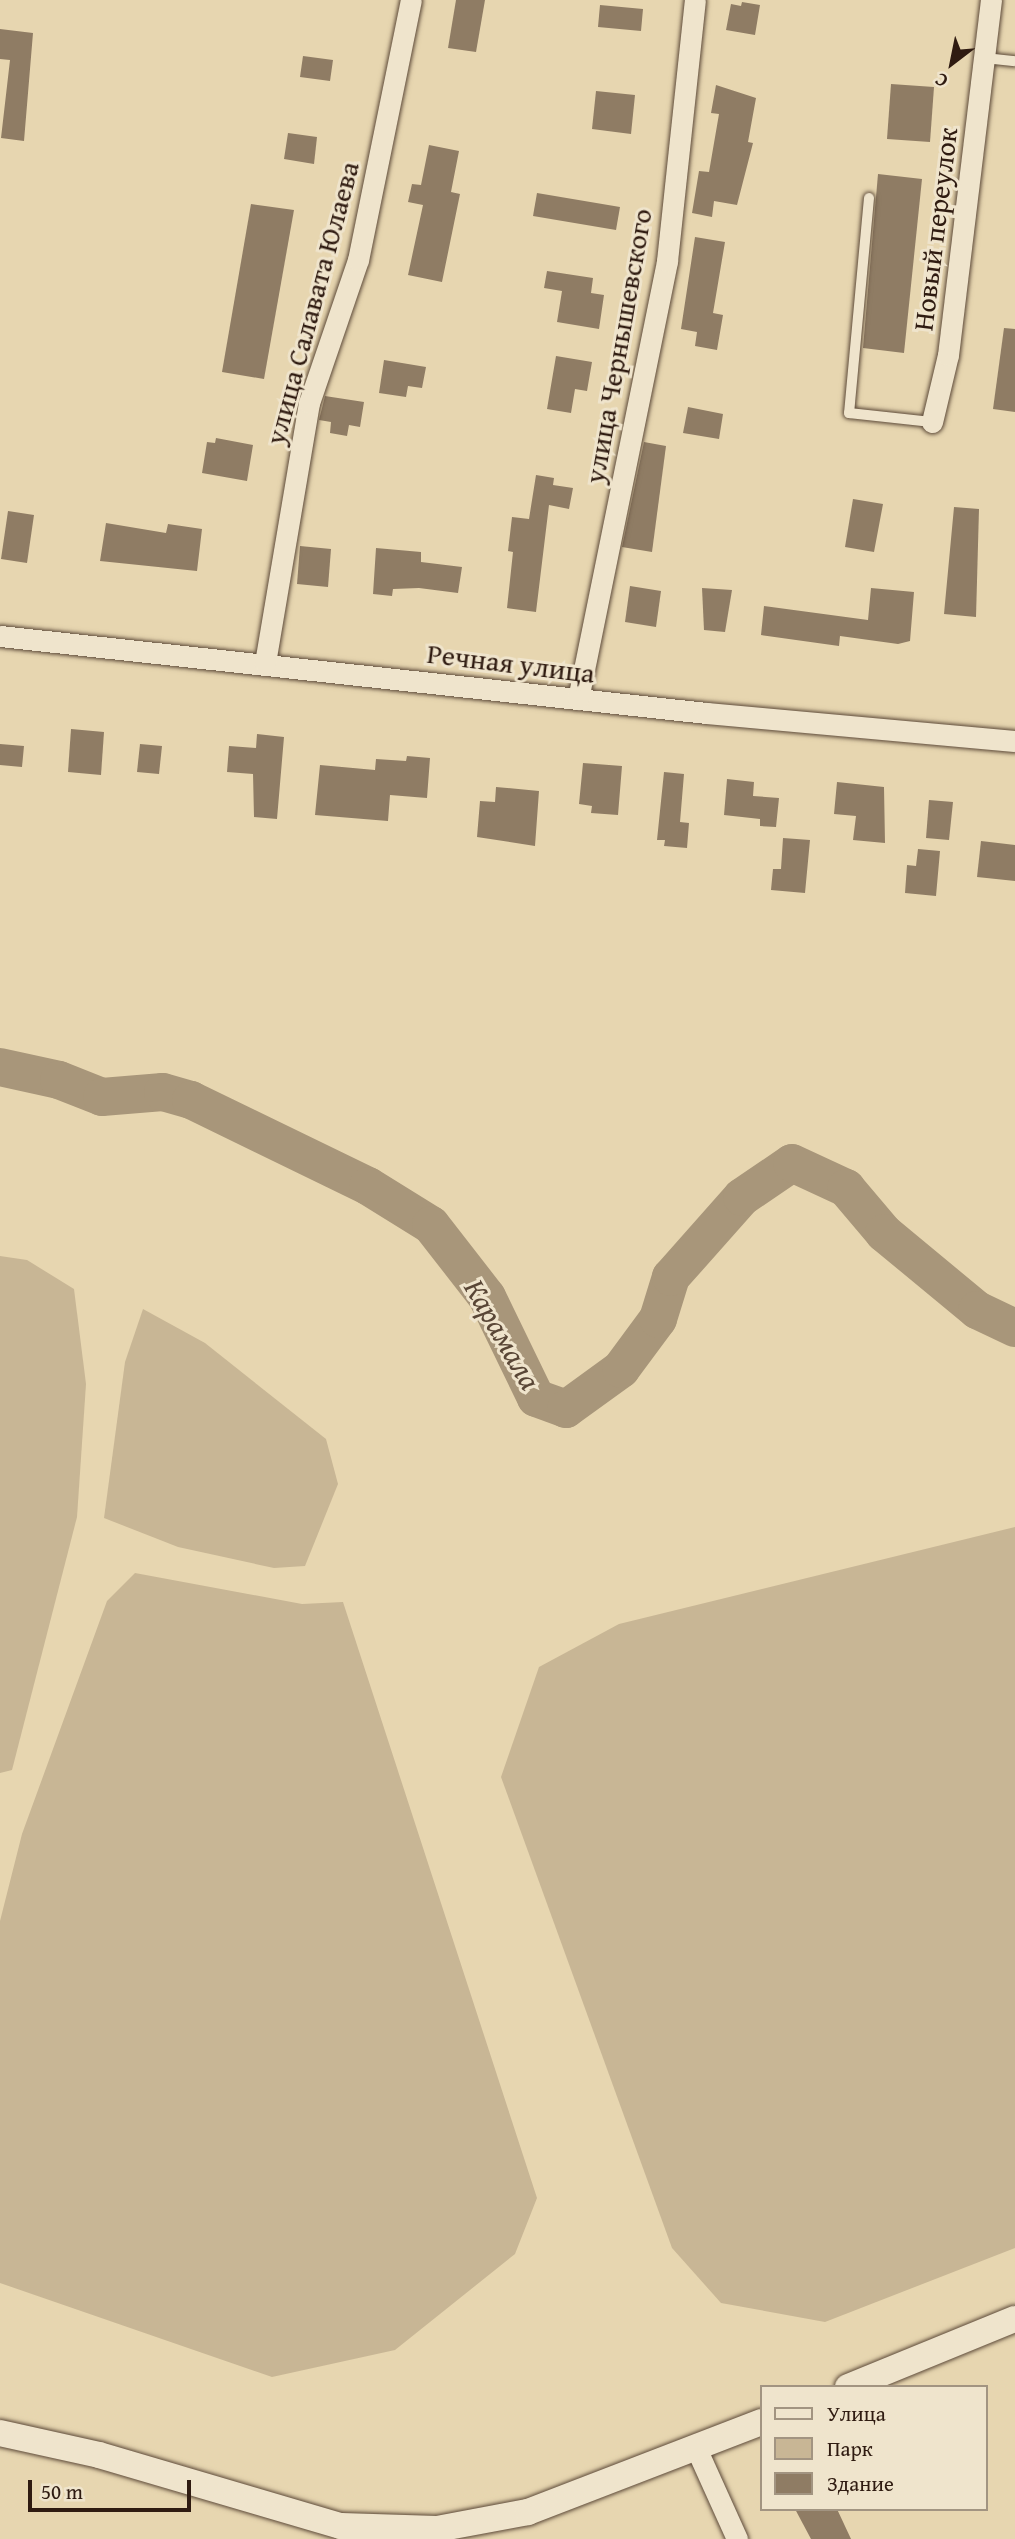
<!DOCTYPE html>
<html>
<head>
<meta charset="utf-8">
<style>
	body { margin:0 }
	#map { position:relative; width:1015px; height:2539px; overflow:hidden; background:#e7d6b0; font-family:"Gentium Book Plus",serif }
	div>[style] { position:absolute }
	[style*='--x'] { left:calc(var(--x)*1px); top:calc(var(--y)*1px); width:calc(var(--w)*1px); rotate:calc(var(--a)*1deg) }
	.green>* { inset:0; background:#c8b695 }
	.river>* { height:38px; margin:-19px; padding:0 19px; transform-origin:19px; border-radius:19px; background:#a8967a }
	.building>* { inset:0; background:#8f7c64 }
	.roads { filter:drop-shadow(0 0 2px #5d4a39) drop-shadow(0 0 2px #5d4a39) }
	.service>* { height:10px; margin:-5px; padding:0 5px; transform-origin:5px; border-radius:5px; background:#efe4cc }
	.minor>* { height:21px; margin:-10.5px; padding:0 10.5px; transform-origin:10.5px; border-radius:10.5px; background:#efe4cc }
	.tertiary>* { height:26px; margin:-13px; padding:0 13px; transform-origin:13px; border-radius:13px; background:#efe4cc }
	span { translate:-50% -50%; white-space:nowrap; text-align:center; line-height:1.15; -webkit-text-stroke:6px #efe4cc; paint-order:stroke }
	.street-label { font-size:28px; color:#2f1b11 }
	.water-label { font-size:30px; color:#594636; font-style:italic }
	.legend { position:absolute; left:760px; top:2385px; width:228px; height:126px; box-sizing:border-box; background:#efe4cc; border:2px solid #a29481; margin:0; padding:9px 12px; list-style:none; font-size:21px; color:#2f1b11 }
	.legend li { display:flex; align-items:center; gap:14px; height:35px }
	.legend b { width:35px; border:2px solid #a29481 }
	.north { position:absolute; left:917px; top:28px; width:70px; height:70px; -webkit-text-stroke:5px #efe4cc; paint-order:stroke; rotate:212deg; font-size:19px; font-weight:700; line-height:28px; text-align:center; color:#2f1b11 }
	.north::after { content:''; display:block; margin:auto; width:24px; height:32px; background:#2f1b11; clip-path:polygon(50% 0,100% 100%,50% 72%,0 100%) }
	.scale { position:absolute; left:28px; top:2480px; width:163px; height:32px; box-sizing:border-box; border:4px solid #2f1b11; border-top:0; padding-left:9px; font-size:21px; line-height:24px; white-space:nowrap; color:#2f1b11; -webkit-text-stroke:5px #efe4cc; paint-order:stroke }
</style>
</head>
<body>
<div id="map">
	<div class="green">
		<div style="clip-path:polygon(0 1256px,27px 1260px,74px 1289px,86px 1384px,77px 1517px,12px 1770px,0 1773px)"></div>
		<div style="clip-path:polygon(143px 1309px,205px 1343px,326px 1439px,338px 1484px,305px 1566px,274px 1568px,178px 1547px,104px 1518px,125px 1362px)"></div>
		<div style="clip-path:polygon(1015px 1527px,1015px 2248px,825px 2322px,721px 2303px,672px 2248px,501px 1777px,539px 1667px,619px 1624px)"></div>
		<div style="clip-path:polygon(135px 1573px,302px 1604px,343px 1602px,537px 2198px,515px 2254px,395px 2350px,272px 2377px,0 2283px,0 1921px,22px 1834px,107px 1601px)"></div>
	</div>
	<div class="river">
		<div style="--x:0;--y:1067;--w:60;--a:12.4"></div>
		<div style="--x:59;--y:1080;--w:46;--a:21.6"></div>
		<div style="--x:102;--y:1097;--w:61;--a:-4.7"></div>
		<div style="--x:163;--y:1092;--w:29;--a:16"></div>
		<div style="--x:191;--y:1100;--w:197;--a:25.9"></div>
		<div style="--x:368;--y:1186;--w:74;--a:31.8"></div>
		<div style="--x:431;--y:1225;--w:91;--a:52.1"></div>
		<div style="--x:487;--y:1297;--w:112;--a:64.1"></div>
		<div style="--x:536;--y:1398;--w:32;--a:20"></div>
		<div style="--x:566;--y:1409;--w:68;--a:-36"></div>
		<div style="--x:621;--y:1369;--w:62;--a:-53.5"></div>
		<div style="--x:658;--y:1319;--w:44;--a:-72.8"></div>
		<div style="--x:671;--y:1277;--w:107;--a:-48.4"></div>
		<div style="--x:742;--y:1197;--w:60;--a:-34.2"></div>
		<div style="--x:792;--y:1163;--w:60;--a:24.8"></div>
		<div style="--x:846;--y:1188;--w:59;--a:49.8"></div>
		<div style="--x:884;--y:1233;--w:121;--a:39.6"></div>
		<div style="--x:977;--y:1310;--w:42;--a:25.3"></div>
	</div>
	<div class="building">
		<div style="clip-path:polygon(456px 0,485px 0,476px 52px,448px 48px)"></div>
		<div style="clip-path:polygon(742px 2px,760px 5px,755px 35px,726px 30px,731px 4px,741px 6px)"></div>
		<div style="clip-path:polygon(600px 5px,643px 9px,641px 31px,598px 27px)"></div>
		<div style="clip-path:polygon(0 29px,33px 33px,24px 141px,1px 138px,10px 60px,0 59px)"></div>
		<div style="clip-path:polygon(303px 56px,333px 60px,330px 81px,300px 77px)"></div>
		<div style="clip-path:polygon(891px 84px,934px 87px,930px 142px,887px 139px)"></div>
		<div style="clip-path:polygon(716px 85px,756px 98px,748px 142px,753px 143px,737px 205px,714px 201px,712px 217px,692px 213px,699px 171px,709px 172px,719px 114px,711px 113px)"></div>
		<div style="clip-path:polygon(596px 91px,635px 95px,631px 134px,592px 129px)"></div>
		<div style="clip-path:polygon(288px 133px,317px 137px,314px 164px,284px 159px)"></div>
		<div style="clip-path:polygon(429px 145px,459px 151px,451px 192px,460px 194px,442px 282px,408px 275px,423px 205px,408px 202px,412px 184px,421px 185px)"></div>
		<div style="clip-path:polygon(878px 174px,922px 179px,904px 353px,863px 348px)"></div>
		<div style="clip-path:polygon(537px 193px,620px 207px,616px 230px,533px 216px)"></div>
		<div style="clip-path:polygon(251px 204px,294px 210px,264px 379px,222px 372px)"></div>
		<div style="clip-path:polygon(695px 237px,725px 242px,713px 313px,723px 315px,717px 350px,695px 346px,697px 332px,681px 329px)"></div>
		<div style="clip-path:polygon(547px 271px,593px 278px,591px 293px,604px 295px,599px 329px,557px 322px,562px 291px,544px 288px)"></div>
		<div style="clip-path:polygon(1004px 328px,1015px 329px,1015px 412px,993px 409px)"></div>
		<div style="clip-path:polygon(556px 356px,592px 362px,587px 391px,575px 389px,571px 413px,547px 409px)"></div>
		<div style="clip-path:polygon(384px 360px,426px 367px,422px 388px,408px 386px,406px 397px,379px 393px)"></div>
		<div style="clip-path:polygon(325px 396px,364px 402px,360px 427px,349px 425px,347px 436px,330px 433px,331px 422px,319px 420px)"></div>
		<div style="clip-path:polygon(688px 407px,723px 414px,719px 439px,683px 433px)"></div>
		<div style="clip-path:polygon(216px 438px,253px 445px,247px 481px,202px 473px,207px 442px,215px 443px)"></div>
		<div style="clip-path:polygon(644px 442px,666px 446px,652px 552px,622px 547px)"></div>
		<div style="clip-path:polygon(536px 475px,554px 478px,553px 485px,573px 488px,569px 509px,549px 505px,536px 612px,507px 608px,513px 552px,508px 551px,512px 517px,529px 519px)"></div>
		<div style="clip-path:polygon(853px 499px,883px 504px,874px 552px,845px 547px)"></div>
		<div style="clip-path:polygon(954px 507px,979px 509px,976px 617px,944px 614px)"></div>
		<div style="clip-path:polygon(8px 511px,34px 515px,27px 563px,1px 559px)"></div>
		<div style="clip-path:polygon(106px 523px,166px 533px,168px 524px,202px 529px,197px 571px,100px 561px)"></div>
		<div style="clip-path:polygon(300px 546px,331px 549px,328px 587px,297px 584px)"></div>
		<div style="clip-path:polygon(376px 548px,421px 552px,421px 562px,462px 567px,458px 593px,419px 588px,393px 589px,392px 596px,373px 594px)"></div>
		<div style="clip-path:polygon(630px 586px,661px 591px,656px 627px,625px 622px)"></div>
		<div style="clip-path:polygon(702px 588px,732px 590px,725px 632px,704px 630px)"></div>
		<div style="clip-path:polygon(871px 588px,914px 592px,910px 641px,898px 644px,840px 636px,839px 646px,761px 635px,764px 606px,868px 620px)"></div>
		<div style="clip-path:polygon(71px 729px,104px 732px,101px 775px,68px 772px)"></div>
		<div style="clip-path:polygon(257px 734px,284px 737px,277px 819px,254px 817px,253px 774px,227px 772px,229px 746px,256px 748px)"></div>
		<div style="clip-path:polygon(0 744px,24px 746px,22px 767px,0 765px)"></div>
		<div style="clip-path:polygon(140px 744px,162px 746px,159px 774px,137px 772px)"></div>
		<div style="clip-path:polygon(407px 756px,430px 758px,427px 798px,390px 795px,388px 821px,315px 815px,320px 765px,375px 770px,376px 759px,406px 761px)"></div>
		<div style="clip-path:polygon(583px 763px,622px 766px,618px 815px,591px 813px,592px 806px,579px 804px)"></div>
		<div style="clip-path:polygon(664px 772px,684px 774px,680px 822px,689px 823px,687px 848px,664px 846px,665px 840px,657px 840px)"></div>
		<div style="clip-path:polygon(727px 779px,754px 782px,753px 796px,779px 798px,776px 827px,760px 826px,760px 819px,724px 815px)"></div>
		<div style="clip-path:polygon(837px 782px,884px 787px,885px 843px,853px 840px,856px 816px,834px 814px)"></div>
		<div style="clip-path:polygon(496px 787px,539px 791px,535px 846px,477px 837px,480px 801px,495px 802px)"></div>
		<div style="clip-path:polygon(929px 800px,953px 802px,949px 840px,926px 838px)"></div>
		<div style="clip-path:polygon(783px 838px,810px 840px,805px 893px,771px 890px,773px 869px,781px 869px)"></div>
		<div style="clip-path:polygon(981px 841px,1015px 845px,1015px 881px,977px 877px)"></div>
		<div style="clip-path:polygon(918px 849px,940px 851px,936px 896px,905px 893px,907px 865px,916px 866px)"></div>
		<div style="clip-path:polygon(795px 2509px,837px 2509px,851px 2539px,811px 2539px)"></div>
	</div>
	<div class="roads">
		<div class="service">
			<div style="--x:985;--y:58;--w:30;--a:6"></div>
			<div style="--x:869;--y:198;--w:216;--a:95.3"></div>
			<div style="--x:849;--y:413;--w:83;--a:6.2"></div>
		</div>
		<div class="minor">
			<div style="--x:932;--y:422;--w:69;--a:-76.6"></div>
			<div style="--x:948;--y:355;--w:358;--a:-83.1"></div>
			<div style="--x:0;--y:636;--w:710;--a:6.22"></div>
			<div style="--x:706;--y:713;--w:310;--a:5.2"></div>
			<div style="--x:265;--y:663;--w:264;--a:-80.4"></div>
			<div style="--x:309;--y:403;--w:151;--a:-71.1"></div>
			<div style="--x:358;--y:260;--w:265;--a:-78.5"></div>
			<div style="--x:578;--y:699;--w:447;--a:-78.5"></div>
			<div style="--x:667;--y:261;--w:262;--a:-83.9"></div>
			<div style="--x:696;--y:2448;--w:100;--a:65.7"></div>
		</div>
		<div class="tertiary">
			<div style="--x:848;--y:2387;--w:180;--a:-22.2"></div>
			<div style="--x:0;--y:2433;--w:101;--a:12.5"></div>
			<div style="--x:99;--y:2455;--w:252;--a:16.4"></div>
			<div style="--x:341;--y:2526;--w:96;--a:1.8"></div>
			<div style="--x:437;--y:2529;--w:93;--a:-10.6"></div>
			<div style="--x:528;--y:2512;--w:250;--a:-21.1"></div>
		</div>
	</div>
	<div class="street-label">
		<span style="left:935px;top:229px;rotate:-83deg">Новый переулок</span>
		<span style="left:312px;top:303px;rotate:-75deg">улица Салавата Юлаева</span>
		<span style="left:618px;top:346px;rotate:-80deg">улица Чернышевского</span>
		<span style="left:511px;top:663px;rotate:7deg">Речная улица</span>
	</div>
	<div class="water-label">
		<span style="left:503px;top:1334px;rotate:60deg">Карамала</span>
	</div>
	<ul class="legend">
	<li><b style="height:9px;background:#efe4cc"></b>Улица</li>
	<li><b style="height:19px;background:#c8b695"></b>Парк</li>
	<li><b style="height:19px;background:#8f7c64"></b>Здание</li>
	</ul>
	<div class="north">С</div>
	<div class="scale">50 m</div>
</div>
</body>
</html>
